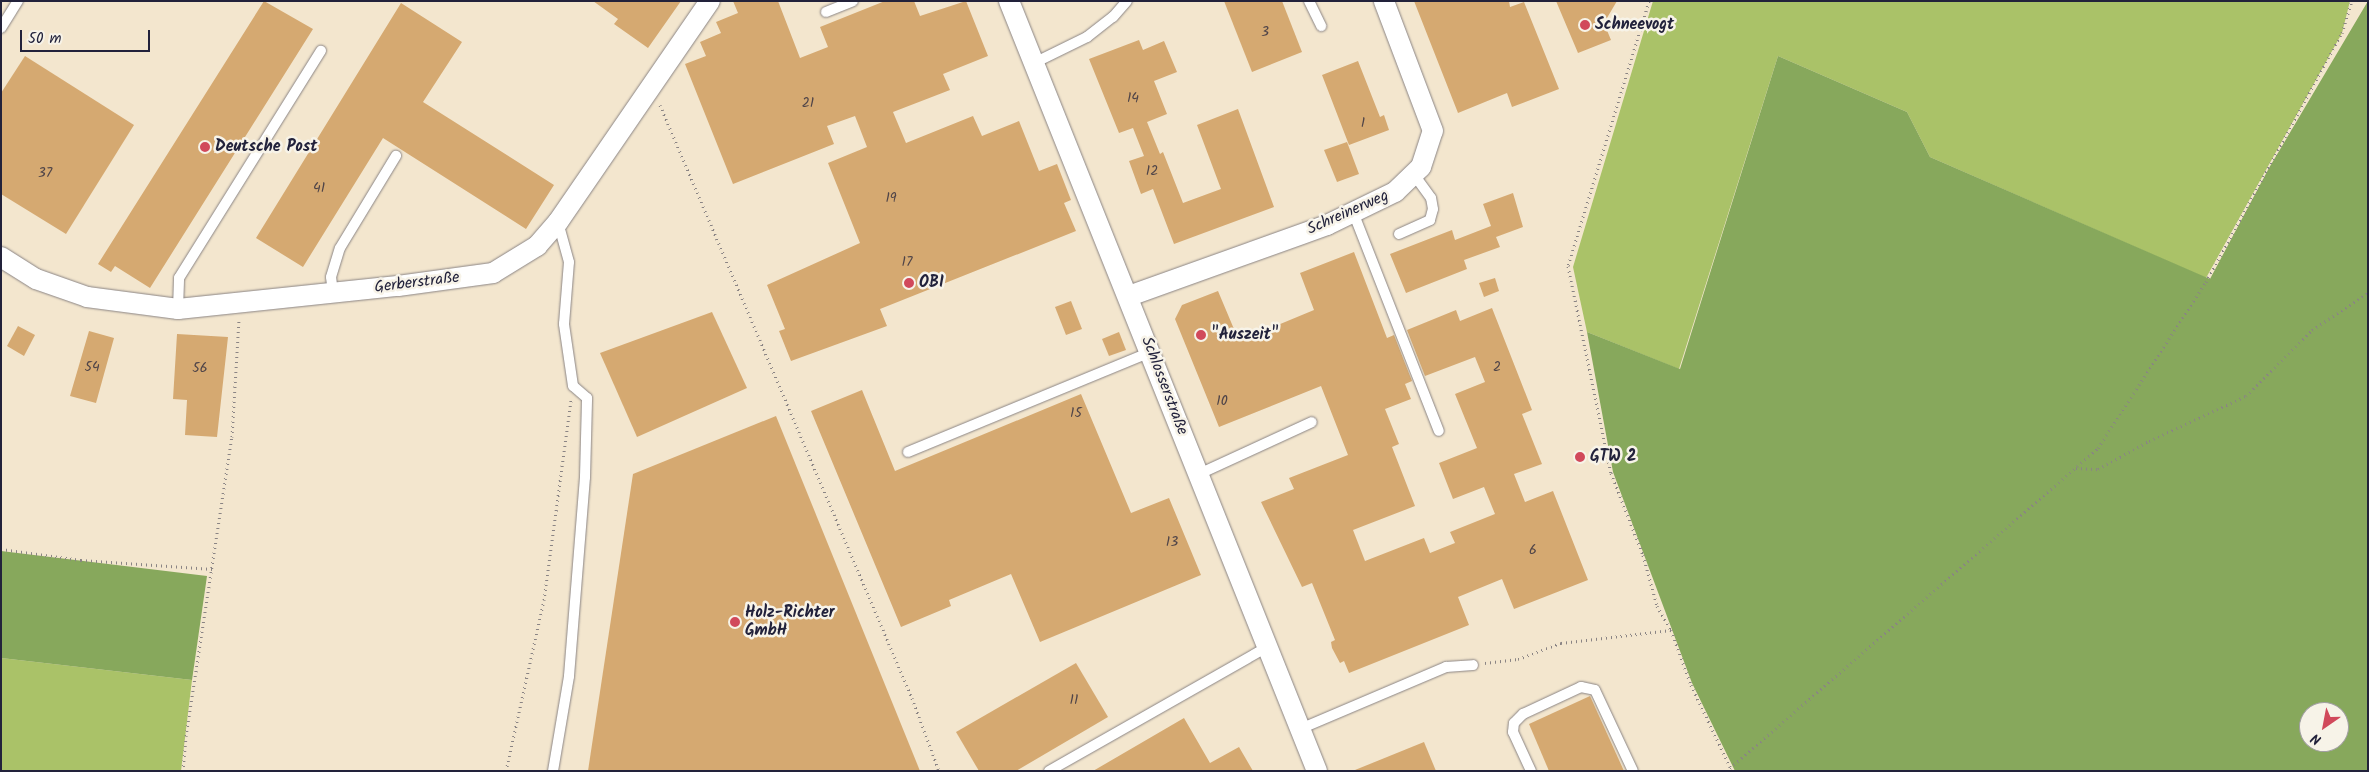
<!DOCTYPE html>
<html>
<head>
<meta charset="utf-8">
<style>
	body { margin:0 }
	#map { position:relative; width:2369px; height:772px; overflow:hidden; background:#f3e6ce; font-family:Kalam,sans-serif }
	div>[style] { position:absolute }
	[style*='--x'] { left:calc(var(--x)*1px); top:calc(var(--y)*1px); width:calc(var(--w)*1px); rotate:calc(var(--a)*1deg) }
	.green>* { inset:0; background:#aac268 }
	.forest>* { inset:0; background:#87a85c }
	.building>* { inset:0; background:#d5a971 }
	.path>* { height:3px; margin-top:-1.5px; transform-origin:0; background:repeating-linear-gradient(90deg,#8a8484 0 1px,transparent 0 5px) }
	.roads { filter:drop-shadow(0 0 1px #8a8484) drop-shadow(0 0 1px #8a8484) }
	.lane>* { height:10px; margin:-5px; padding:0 5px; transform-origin:5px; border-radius:5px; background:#fff }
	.street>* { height:20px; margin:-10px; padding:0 10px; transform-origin:10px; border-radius:10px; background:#fff }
	.dots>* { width:14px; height:14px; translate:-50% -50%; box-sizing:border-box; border:2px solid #f7f3e8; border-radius:50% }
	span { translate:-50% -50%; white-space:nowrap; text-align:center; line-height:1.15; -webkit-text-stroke:5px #f7f3e8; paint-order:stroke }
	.number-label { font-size:14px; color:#4f4448 }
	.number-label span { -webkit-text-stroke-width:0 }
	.poi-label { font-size:16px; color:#22223b; font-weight:700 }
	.left { translate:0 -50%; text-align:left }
	.street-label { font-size:16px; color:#22223b }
	.frame { position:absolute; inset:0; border:2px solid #22223b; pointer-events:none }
	.north { position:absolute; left:2299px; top:702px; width:50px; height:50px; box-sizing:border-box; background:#f7f3e8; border:1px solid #a29fa3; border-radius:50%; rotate:213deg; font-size:14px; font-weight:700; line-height:20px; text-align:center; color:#22223b }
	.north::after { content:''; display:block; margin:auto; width:18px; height:22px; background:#d1495b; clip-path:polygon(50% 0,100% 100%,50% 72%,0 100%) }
	.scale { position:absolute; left:20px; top:30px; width:130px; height:22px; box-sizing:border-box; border:2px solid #22223b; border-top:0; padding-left:6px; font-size:15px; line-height:18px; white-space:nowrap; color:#22223b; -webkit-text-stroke:4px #f7f3e8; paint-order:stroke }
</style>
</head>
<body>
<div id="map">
	<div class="green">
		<div style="clip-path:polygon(1653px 1px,2350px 1px,2342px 33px,2206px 278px,1930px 157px,1907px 112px,1778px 56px,1679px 369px,1587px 332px,1573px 267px)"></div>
		<div style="clip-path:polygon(1px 658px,192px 680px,181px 771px,1px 771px)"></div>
	</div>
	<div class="forest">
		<div style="clip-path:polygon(evenodd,2368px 1px,2368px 771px,1735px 771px,1692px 683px,1613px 472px,1587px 332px,1680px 369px,1778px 56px,1907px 112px,1930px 157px,2210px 279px,2269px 168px,2368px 1px,2309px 712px,2339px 712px,2339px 742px,2309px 742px,2309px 712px)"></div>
		<div style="clip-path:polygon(1px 551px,207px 576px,192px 680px,1px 658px)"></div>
	</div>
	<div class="building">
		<div style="clip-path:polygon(264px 1px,313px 29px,150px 288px,115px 266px,111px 272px,98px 264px)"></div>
		<div style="clip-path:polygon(593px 1px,681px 1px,648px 48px,614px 24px,618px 19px)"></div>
		<div style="clip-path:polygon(733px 1px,778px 1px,800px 58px,828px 47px,820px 27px,885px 1px,914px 1px,920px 16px,966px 1px,988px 56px,943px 74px,950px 90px,893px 112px,906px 143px,973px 116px,982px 136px,1019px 121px,1039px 171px,1057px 164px,1071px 200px,1064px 203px,1076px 231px,880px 309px,887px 326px,791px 361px,779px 331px,785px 329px,767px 285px,860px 243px,828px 163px,867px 147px,855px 116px,827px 126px,834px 144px,733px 184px,685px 64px,706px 56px,700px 42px,721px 33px,716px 22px,738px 13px)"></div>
		<div style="clip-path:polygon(1224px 1px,1282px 1px,1302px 52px,1252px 72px)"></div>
		<div style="clip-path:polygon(1414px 1px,1509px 1px,1510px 7px,1524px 2px,1559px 89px,1512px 107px,1507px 93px,1458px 113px)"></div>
		<div style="clip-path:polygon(1556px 1px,1617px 1px,1604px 23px,1611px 40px,1578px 53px)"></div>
		<div style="clip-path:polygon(401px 3px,462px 42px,423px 102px,554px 185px,526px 229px,383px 138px,303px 267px,256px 238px)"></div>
		<div style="clip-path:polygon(1139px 40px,1143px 50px,1164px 41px,1177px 72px,1154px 81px,1167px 114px,1147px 122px,1160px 154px,1163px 152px,1183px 203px,1221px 189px,1197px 125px,1238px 109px,1274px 207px,1174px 244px,1153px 189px,1141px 194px,1129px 161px,1144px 156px,1133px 128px,1119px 133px,1089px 59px)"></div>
		<div style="clip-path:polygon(25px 56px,134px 125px,66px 234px,1px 194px,1px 93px)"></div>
		<div style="clip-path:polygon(1358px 61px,1380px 117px,1384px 115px,1389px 130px,1349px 145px,1322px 75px)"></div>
		<div style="clip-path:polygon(1347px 142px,1359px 174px,1337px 182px,1324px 150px)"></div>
		<div style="clip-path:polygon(1513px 193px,1523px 227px,1496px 237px,1500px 247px,1464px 260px,1467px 269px,1406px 293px,1390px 254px,1452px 230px,1455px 240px,1491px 226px,1483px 204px)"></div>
		<div style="clip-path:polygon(1354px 252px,1387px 338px,1394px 335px,1412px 381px,1405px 384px,1411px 399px,1385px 409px,1399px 444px,1392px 447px,1415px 506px,1353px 530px,1365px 561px,1424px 538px,1430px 553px,1455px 543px,1450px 532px,1495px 514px,1484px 487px,1453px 499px,1439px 463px,1477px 448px,1455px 394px,1485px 382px,1475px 357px,1425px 376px,1407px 330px,1456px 310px,1460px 321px,1492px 308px,1532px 410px,1522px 414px,1542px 464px,1514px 474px,1525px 502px,1553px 491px,1588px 580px,1514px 609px,1502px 579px,1458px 597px,1469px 625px,1349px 673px,1344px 661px,1340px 663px,1332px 648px,1331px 642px,1335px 640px,1312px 583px,1302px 587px,1261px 502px,1294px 489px,1289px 478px,1348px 455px,1321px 386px,1219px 427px,1175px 319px,1182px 305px,1218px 291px,1239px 341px,1314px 310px,1300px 273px)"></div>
		<div style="clip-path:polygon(1495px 278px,1499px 291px,1484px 297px,1479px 283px)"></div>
		<div style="clip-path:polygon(1071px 301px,1082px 329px,1066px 335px,1055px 307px)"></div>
		<div style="clip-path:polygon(712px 312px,747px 388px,637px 437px,600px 353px)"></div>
		<div style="clip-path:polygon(18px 326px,35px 335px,24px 356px,7px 346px)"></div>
		<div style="clip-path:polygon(89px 331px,114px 338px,96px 403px,70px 396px)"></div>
		<div style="clip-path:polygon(1119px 332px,1126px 350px,1109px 356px,1102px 339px)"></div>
		<div style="clip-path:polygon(177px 334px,228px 337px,217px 437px,185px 435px,187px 400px,173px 399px)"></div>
		<div style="clip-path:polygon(862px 390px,895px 471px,1081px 394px,1131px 513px,1169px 498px,1201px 575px,1040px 642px,1011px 574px,949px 600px,951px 606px,901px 627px,811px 411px)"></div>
		<div style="clip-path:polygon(776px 416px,920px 771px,588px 771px,633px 474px)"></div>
		<div style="clip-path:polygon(1076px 663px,1108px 717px,1016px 771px,979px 771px,956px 732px)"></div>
		<div style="clip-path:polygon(1590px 696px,1624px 771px,1549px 771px,1529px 724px)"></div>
		<div style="clip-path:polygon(1184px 718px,1210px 763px,1239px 747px,1253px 771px,1093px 771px)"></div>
		<div style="clip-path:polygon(1424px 742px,1436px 771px,1356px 771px,1355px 770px)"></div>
	</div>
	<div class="path">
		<div style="--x:1649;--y:1;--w:277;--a:107"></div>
		<div style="--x:1568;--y:266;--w:211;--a:78.3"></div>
		<div style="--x:1611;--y:473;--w:88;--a:68.7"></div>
		<div style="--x:1643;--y:555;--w:53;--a:74.6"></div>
		<div style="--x:1657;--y:606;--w:28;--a:60"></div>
		<div style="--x:1671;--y:630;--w:59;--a:70"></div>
		<div style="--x:1691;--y:685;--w:95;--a:64.5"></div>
		<div style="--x:660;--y:105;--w:644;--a:66.98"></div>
		<div style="--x:912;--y:698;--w:78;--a:69.7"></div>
		<div style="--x:2076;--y:468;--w:22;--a:3"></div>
		<div style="--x:2098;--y:469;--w:58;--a:-28.8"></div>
		<div style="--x:2149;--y:441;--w:107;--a:-24.9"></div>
		<div style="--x:2246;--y:396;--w:93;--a:-45"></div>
		<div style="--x:2312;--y:330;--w:67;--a:-33.5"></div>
		<div style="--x:1;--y:549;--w:81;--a:7.8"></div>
		<div style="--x:81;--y:560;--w:132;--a:3.9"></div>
		<div style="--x:1485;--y:663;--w:33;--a:-7"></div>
		<div style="--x:1518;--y:659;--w:46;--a:-20.4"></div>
		<div style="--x:1561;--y:643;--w:111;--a:-6.7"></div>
		<div style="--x:1730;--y:768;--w:488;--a:-41"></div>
		<div style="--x:2098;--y:448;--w:198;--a:-57"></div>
		<div style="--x:2206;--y:282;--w:284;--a:-61.4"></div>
		<div style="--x:2342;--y:33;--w:34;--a:-73"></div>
		<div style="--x:183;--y:771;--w:35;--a:-85"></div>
		<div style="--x:186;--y:736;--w:303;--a:-81.3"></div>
		<div style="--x:232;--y:437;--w:117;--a:-86.6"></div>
		<div style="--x:506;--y:771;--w:175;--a:-77.5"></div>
		<div style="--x:544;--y:600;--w:202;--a:-82.3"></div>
	</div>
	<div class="roads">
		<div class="lane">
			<div style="--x:1309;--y:1;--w:28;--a:64"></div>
			<div style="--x:826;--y:12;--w:29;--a:-22"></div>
			<div style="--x:1;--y:28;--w:32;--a:-58"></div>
			<div style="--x:1034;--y:63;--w:59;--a:-26.1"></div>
			<div style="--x:1087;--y:37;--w:33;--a:-38"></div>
			<div style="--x:1113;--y:17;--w:21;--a:-49"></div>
			<div style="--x:1353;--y:212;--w:235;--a:68.6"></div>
			<div style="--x:1399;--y:234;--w:34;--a:-24"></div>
			<div style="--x:1430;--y:220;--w:11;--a:-75"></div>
			<div style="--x:1433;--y:209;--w:11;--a:-100"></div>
			<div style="--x:1431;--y:198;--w:29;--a:-126"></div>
			<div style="--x:333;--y:293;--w:16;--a:-97"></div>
			<div style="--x:331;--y:277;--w:30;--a:-73"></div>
			<div style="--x:340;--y:248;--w:108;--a:-58.7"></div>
			<div style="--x:178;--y:309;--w:31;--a:-88"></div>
			<div style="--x:179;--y:278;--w:268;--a:-58"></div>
			<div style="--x:908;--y:452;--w:263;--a:-22.4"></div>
			<div style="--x:1199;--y:474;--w:124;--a:-24.7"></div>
			<div style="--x:1300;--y:729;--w:159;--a:-23"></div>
			<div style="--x:1446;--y:667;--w:27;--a:-4"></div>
			<div style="--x:553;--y:771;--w:96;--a:-80.4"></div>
			<div style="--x:569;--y:676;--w:200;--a:-85.4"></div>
			<div style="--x:585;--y:477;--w:79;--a:-88.5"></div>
			<div style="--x:587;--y:398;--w:18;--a:-139"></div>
			<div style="--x:573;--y:386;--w:63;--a:-98.3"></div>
			<div style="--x:564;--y:324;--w:62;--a:-85.4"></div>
			<div style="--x:569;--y:262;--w:41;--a:-105.4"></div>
			<div style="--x:1049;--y:771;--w:251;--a:-29.6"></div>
			<div style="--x:1531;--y:771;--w:43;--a:-114.8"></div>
			<div style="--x:1513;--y:732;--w:9;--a:-84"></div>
			<div style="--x:1514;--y:723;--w:13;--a:-45"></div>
			<div style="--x:1523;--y:714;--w:64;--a:-25"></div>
			<div style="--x:1581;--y:687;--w:14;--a:12"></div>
			<div style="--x:1595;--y:690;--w:89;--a:64.9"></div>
		</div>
		<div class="street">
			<div style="--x:1009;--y:1;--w:829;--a:68.2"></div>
			<div style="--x:1;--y:257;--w:41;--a:32.2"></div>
			<div style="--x:36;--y:279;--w:54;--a:19.4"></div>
			<div style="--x:87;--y:297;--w:92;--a:7.5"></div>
			<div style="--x:178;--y:309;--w:221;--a:-6"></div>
			<div style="--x:398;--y:286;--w:96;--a:-7.8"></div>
			<div style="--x:493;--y:273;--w:52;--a:-31.5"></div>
			<div style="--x:537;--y:246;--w:32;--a:-49"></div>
			<div style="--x:558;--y:222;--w:268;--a:-55.5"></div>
			<div style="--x:1129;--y:296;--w:210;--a:-19.7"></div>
			<div style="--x:1327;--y:225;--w:76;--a:-25.9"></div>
			<div style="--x:1395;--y:192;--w:36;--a:-44"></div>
			<div style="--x:1421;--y:167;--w:38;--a:-72"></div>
			<div style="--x:1433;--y:131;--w:139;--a:-110.7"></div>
		</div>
	</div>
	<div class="dots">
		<div style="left:1585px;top:25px;background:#d1495b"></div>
		<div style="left:205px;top:147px;background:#d1495b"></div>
		<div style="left:909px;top:283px;background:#d1495b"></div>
		<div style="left:1201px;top:335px;background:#d1495b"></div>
		<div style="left:1580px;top:457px;background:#d1495b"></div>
		<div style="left:735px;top:622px;background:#d1495b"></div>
	</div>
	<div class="number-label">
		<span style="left:1265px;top:32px">3</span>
		<span style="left:1133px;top:98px">14</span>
		<span style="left:808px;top:103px">21</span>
		<span style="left:1363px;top:123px">1</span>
		<span style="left:1152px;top:171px">12</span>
		<span style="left:45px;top:173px">37</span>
		<span style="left:319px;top:188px">41</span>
		<span style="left:891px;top:198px">19</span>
		<span style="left:907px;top:262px">17</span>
		<span style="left:92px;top:367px">54</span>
		<span style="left:1497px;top:367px">2</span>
		<span style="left:200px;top:368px">56</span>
		<span style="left:1222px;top:401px">10</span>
		<span style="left:1076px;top:413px">15</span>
		<span style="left:1172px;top:542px">13</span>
		<span style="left:1533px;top:550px">6</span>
		<span style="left:1074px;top:700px">11</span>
	</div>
	<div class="poi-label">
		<span class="left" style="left:1595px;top:25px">Schneevogt</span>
		<span class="left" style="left:215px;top:147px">Deutsche Post</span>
		<span class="left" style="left:919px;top:283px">OBI</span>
		<span class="left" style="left:1211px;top:335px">"Auszeit"</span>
		<span class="left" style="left:1590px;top:457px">GTW 2</span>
		<span class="left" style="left:745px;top:622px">Holz-Richter<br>GmbH</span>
	</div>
	<div class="street-label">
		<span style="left:1348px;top:213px;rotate:-24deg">Schreinerweg</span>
		<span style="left:417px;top:283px;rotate:-7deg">Gerberstraße</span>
		<span style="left:1164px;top:386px;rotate:69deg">Schlosserstraße</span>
	</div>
	<div class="frame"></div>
	<div class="north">N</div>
	<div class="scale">50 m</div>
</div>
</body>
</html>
